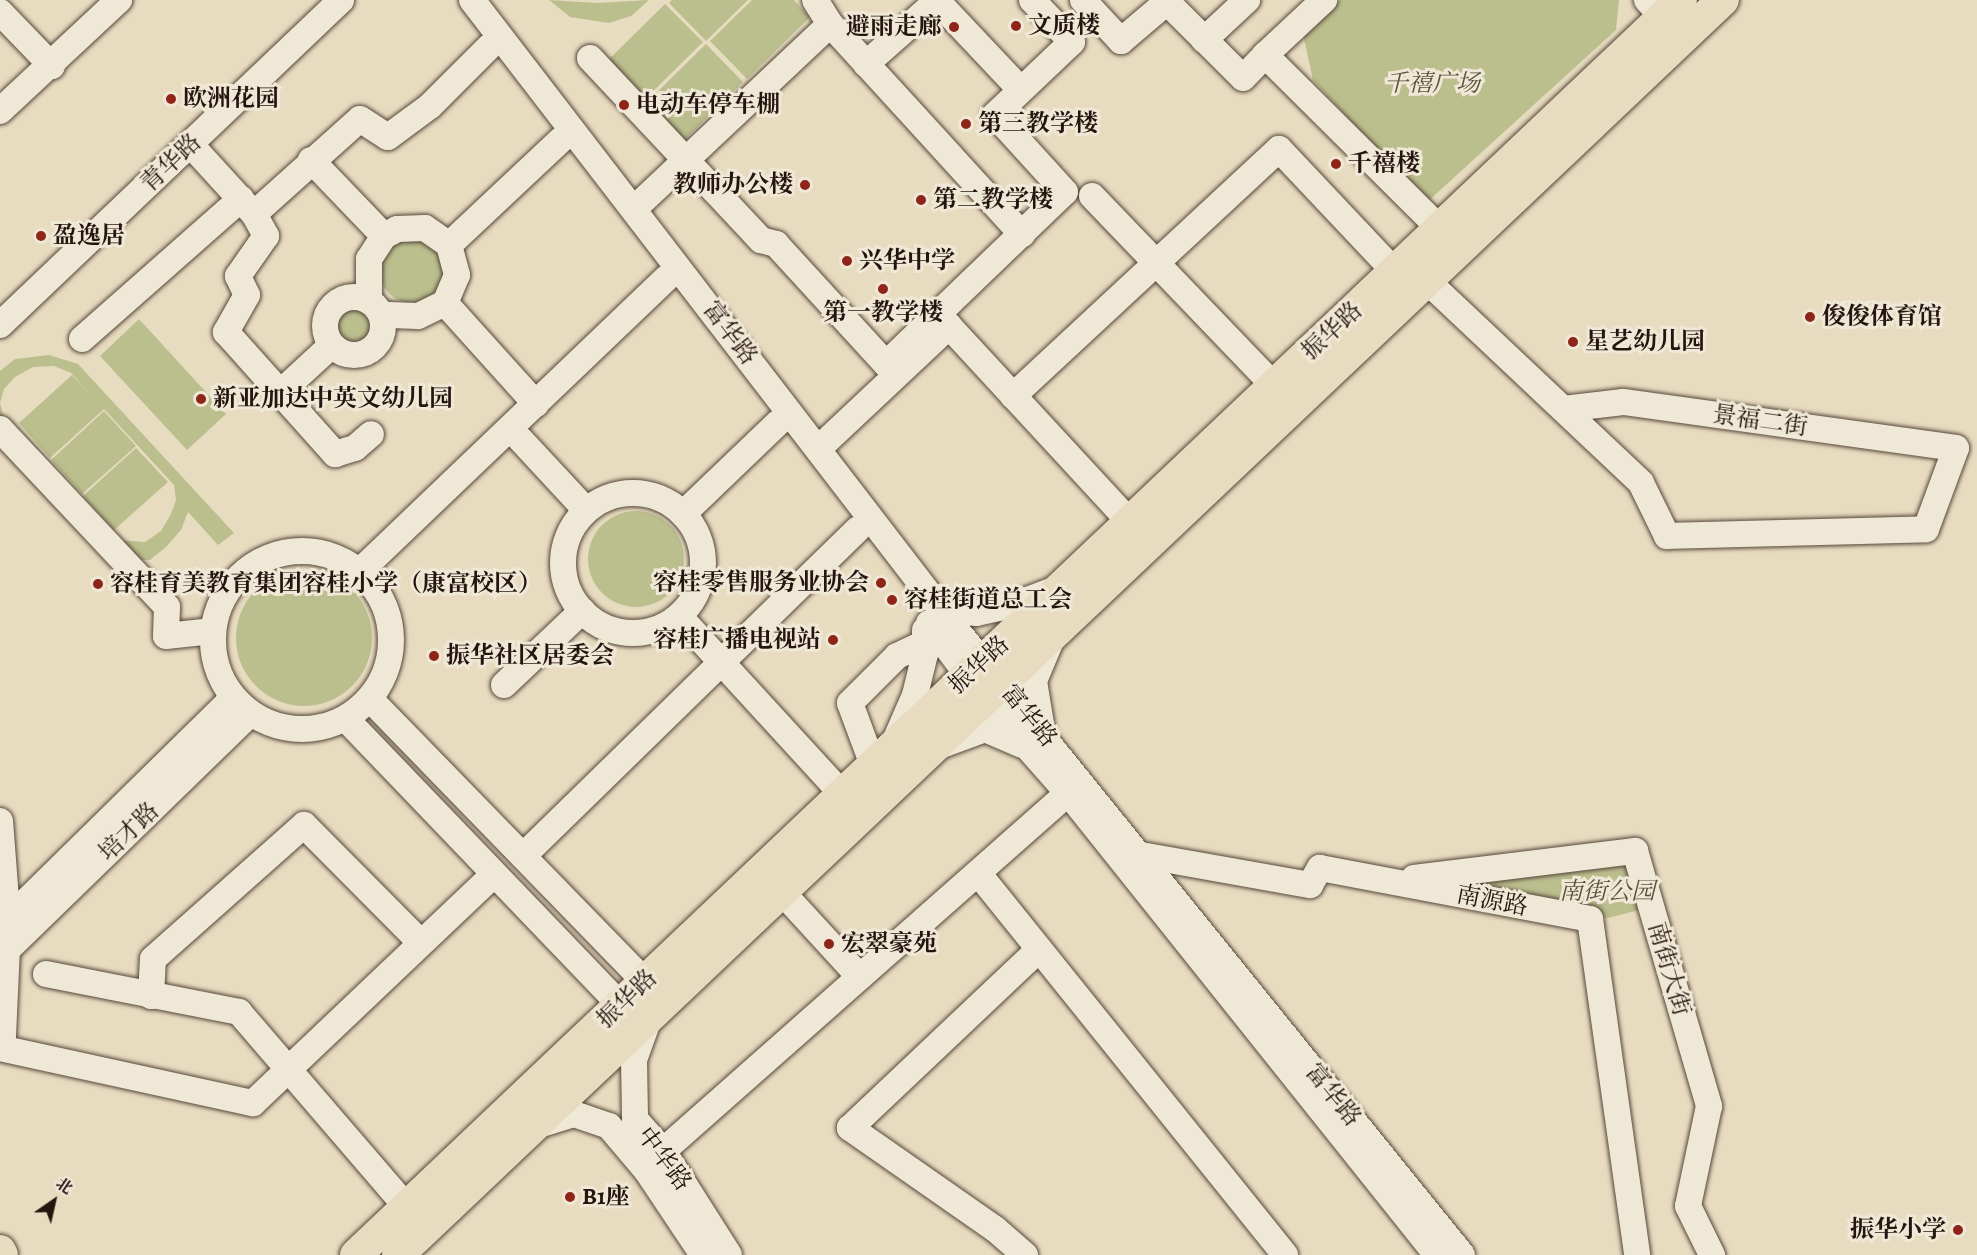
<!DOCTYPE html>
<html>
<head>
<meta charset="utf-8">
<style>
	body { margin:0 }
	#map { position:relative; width:1977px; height:1255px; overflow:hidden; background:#e8dcc0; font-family:Alegreya,"Noto Serif SC",serif }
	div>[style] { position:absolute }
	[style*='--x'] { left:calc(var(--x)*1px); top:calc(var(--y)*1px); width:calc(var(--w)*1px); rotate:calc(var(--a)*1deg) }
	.green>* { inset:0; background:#bbbf8e }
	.round { border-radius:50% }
	.roads { filter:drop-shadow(0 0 2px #56473b) drop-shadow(0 0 2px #56473b) }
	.minor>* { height:26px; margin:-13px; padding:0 13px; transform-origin:13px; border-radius:13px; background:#f0e8d6 }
	.minor>.ring { margin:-13px; padding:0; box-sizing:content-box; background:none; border:26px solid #f0e8d6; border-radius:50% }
	.major>* { height:32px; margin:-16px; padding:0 16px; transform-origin:16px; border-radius:16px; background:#e8dcc0 }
	.dots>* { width:16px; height:16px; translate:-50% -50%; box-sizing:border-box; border:3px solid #f0e8d6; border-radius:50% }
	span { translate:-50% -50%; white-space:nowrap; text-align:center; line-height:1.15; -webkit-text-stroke:6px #f0e8d6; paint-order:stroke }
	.poi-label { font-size:24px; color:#25150f; font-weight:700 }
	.left { translate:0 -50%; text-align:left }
	.right { translate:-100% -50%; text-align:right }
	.park-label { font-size:24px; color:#5a503b; font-style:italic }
	.street-label { font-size:24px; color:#25150f }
	.north { position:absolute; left:24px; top:1171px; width:60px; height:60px; -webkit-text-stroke:4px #f0e8d6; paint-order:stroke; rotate:34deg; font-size:16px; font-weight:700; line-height:24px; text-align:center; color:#25150f }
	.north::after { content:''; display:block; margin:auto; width:21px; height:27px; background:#25150f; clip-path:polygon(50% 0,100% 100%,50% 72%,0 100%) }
</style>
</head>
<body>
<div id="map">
	<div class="green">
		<div style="clip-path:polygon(549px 0,597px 3px,649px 0,631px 16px,609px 23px,570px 17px)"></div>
		<div style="clip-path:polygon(672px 0,748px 0,706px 41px,669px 3px)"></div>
		<div style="clip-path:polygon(752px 0,794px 0,810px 17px,747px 79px,710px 41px)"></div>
		<div style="clip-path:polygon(1340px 0,1619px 0,1616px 30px,1426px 203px,1313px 80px,1303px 34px)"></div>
		<div style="clip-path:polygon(665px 4px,703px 42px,640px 104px,602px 66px)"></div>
		<div style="clip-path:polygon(706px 44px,743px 82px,680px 144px,643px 106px)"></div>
		<div class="round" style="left:380px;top:239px;width:64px;height:64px"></div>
		<div class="round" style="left:333px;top:303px;width:42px;height:42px"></div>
		<div style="clip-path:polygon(139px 319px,226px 414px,187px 450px,100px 356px)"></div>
		<div style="clip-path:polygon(evenodd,49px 355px,78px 364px,234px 533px,218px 545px,188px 512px,181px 530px,166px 547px,150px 560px,140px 560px,0 439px,0 371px,15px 359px,49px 355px,54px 366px,71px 373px,92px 396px,72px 375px,19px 423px,50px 458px,104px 409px,174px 485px,176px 500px,171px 514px,161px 531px,145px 542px,118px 540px,4px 417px,0 403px,4px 389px,15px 377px,33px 367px,54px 366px)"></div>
		<div style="clip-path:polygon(104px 411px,136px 446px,82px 494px,51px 460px)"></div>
		<div style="clip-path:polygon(136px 448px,168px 482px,114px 530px,83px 496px)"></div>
		<div class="round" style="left:588px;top:511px;width:96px;height:96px"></div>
		<div class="round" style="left:236px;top:570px;width:136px;height:136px"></div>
		<div style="clip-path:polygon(1624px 865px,1635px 871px,1643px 909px,1608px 918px,1430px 881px)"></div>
	</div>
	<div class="roads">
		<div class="minor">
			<div style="--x:472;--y:0;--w:799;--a:52.43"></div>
			<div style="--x:959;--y:633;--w:800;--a:51.04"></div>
			<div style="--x:1083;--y:0;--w:56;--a:47.2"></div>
			<div style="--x:1121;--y:41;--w:60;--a:-40.3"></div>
			<div style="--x:1167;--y:2;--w:107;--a:45"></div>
			<div style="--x:1243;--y:78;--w:32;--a:-46"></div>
			<div style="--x:1265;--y:55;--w:247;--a:44.8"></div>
			<div style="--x:1647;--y:0;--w:41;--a:47"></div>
			<div style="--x:0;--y:12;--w:75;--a:46.1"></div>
			<div style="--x:830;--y:24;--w:285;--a:47.6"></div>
			<div style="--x:1204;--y:40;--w:59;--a:-42.9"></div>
			<div style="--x:1265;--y:55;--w:81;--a:-43"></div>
			<div style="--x:590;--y:58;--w:250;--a:46.8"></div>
			<div style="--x:761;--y:240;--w:16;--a:15"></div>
			<div style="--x:776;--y:244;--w:163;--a:47.5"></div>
			<div style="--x:886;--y:364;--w:248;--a:-43.9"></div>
			<div style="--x:1065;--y:192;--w:104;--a:-132.3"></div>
			<div style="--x:995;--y:115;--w:106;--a:-43.5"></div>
			<div style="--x:1072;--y:42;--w:58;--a:-133.6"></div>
			<div style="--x:866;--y:64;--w:95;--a:-41.6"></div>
			<div style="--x:937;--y:1;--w:122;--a:46.7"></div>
			<div style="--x:0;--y:111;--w:163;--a:-43"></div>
			<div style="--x:191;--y:145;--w:93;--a:47.6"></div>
			<div style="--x:254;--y:214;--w:142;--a:-41.9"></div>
			<div style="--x:360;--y:119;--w:33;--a:33"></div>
			<div style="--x:388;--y:137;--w:52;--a:-36.4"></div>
			<div style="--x:430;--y:106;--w:85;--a:-45"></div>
			<div style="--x:311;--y:160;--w:105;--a:46.2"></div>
			<div style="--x:1092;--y:196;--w:263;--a:46.2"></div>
			<div style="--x:635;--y:208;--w:268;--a:-43.3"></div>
			<div style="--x:830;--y:24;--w:28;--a:-122"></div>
			<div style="--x:254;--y:214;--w:25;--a:61"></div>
			<div style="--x:266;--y:236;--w:49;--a:125"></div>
			<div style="--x:238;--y:276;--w:21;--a:65"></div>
			<div style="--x:247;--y:295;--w:43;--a:119.6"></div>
			<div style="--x:226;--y:332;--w:164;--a:48.2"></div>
			<div style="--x:335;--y:454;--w:21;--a:-17"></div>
			<div style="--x:355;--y:448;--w:21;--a:-41"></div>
			<div style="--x:449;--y:245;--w:154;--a:-43.2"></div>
			<div style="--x:1427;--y:281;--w:294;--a:43.3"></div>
			<div style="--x:1641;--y:483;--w:59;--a:63.9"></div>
			<div style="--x:1667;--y:536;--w:259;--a:-1.5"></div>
			<div style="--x:1926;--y:529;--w:86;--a:-69.7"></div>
			<div style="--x:1956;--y:448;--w:336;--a:-172.1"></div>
			<div style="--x:1623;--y:402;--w:60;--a:173.3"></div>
			<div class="ring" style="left:325px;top:297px;width:32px;height:32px"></div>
			<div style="--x:369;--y:301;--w:42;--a:-90"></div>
			<div style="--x:369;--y:259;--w:27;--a:-57"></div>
			<div style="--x:384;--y:236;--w:15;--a:-28"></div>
			<div style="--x:397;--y:229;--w:28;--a:-2"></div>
			<div style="--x:425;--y:228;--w:29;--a:35"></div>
			<div style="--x:449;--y:245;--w:31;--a:75"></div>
			<div style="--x:457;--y:275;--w:30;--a:113"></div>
			<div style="--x:445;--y:303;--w:30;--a:154"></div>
			<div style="--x:418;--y:316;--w:36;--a:-178"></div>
			<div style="--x:445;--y:303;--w:136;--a:48"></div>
			<div style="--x:0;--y:325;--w:471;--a:-43.6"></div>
			<div style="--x:82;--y:339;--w:212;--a:-41.4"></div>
			<div style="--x:281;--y:392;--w:69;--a:-42.7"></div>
			<div style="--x:1013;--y:396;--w:363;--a:-42.9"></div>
			<div style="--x:1279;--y:149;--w:169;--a:46.7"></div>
			<div style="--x:0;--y:429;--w:244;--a:46.8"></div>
			<div style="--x:167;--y:607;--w:29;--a:92"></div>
			<div style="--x:166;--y:636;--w:47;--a:-6.1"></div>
			<div style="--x:520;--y:439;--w:97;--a:47.1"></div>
			<div style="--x:818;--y:449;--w:180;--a:-43.2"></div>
			<div style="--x:949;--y:326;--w:267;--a:47.3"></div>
			<div class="ring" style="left:563px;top:493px;width:114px;height:114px"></div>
			<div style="--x:683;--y:514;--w:132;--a:-43.8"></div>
			<div class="ring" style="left:213px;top:551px;width:152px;height:152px"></div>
			<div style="--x:358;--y:573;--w:427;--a:-43.7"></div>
			<div style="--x:942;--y:611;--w:34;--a:3"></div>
			<div style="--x:976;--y:613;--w:42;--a:-12.4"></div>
			<div style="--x:1017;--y:604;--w:39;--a:-21"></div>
			<div style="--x:680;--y:617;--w:240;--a:47.5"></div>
			<div style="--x:929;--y:623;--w:94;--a:53.6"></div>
			<div style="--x:985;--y:699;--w:125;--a:48.6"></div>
			<div style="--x:1068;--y:793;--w:591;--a:51.39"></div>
			<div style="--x:504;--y:685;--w:108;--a:-43.5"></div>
			<div style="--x:370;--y:699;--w:395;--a:45.8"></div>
			<div style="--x:346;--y:719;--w:396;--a:46.2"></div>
			<div style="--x:1042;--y:730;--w:50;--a:-99.3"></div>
			<div style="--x:1034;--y:681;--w:47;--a:-67.3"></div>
			<div style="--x:895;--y:741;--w:50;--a:-66.5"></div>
			<div style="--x:915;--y:695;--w:42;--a:-76.3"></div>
			<div style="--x:925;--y:654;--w:24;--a:-90"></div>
			<div style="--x:939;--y:746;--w:49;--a:-20.3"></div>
			<div style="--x:985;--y:729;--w:40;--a:23.4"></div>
			<div style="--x:873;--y:765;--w:66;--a:-110.4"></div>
			<div style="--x:850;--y:703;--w:66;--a:-45"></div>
			<div style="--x:897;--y:656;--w:31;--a:-25"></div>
			<div style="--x:0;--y:821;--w:105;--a:85.6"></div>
			<div style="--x:8;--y:926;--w:109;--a:92.6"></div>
			<div style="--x:3;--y:1035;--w:4;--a:146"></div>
			<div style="--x:1141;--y:855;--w:172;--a:10.1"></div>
			<div style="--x:1310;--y:885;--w:20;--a:-60"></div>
			<div style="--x:1320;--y:868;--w:275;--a:10.7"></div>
			<div style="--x:1590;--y:919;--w:339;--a:82"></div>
			<div style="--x:523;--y:856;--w:468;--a:-44.3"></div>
			<div style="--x:978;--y:873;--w:490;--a:51.2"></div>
			<div style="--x:1414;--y:878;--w:223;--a:-7"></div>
			<div style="--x:1635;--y:851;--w:266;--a:73.8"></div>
			<div style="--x:1709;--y:1106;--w:102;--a:101.9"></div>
			<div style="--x:1688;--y:1206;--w:55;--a:63.9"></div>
			<div style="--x:782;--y:892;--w:115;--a:47.5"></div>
			<div style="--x:8;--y:919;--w:315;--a:-44.5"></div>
			<div style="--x:7;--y:950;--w:339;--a:-44.2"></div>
			<div style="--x:46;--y:974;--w:197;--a:11.1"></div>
			<div style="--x:239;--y:1012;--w:257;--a:49.3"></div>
			<div style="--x:151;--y:996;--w:37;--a:-87"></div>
			<div style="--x:153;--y:959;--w:202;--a:-41.6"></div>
			<div style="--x:304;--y:825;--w:166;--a:45.2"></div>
			<div style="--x:649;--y:1018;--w:45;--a:109.7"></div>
			<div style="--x:634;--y:1060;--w:59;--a:89"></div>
			<div style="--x:635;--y:1119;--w:43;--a:48.8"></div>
			<div style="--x:663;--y:1151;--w:123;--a:57.6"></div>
			<div style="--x:0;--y:1048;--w:259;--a:12.3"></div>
			<div style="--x:253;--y:1103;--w:332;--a:-43.5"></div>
			<div style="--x:535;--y:1126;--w:41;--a:-17.1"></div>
			<div style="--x:574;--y:1114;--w:37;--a:19"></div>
			<div style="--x:609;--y:1126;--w:59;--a:49.8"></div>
			<div style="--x:647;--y:1171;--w:101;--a:56.3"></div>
			<div style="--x:663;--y:1151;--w:541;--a:-41.48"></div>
			<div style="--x:1025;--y:1255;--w:40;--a:-139"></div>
			<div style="--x:995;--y:1229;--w:177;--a:-145.1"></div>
			<div style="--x:850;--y:1128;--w:260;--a:-43.4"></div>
		</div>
		<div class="major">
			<div style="--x:0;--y:1251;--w:4;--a:63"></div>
			<div style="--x:356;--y:1255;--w:1825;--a:-43.45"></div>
			<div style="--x:398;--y:1255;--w:1825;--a:-43.45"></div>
		</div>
	</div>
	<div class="dots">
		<div style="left:1016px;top:26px;background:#8f2418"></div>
		<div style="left:954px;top:27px;background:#8f2418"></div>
		<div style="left:171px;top:99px;background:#8f2418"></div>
		<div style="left:624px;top:105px;background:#8f2418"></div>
		<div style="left:966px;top:124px;background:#8f2418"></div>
		<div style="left:1336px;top:164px;background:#8f2418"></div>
		<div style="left:805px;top:185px;background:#8f2418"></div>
		<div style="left:921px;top:200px;background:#8f2418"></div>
		<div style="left:41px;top:236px;background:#8f2418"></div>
		<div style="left:847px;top:261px;background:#8f2418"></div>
		<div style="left:883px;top:289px;background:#8f2418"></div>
		<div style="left:1810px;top:317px;background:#8f2418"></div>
		<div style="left:1573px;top:342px;background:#8f2418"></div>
		<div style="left:201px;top:399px;background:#8f2418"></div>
		<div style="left:881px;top:583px;background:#8f2418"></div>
		<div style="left:98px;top:584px;background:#8f2418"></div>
		<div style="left:892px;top:600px;background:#8f2418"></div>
		<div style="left:833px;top:640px;background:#8f2418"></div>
		<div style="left:434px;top:656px;background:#8f2418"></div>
		<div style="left:829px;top:944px;background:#8f2418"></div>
		<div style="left:570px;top:1197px;background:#8f2418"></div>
		<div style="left:1958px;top:1230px;background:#8f2418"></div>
	</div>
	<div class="poi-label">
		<span class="left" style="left:1028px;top:26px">文质楼</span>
		<span class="right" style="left:942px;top:27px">避雨走廊</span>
		<span class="left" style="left:183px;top:99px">欧洲花园</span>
		<span class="left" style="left:636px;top:105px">电动车停车棚</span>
		<span class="left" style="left:978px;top:124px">第三教学楼</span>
		<span class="left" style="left:1348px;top:164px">千禧楼</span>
		<span class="right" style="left:793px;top:185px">教师办公楼</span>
		<span class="left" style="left:933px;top:200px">第二教学楼</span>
		<span class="left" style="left:53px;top:236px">盈逸居</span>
		<span class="left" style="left:859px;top:261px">兴华中学</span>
		<span style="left:883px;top:313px">第一教学楼</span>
		<span class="left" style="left:1822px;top:317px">俊俊体育馆</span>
		<span class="left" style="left:1585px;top:342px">星艺幼儿园</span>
		<span class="left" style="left:213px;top:399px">新亚加达中英文幼儿园</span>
		<span class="right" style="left:869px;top:583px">容桂零售服务业协会</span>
		<span class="left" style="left:110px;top:584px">容桂育美教育集团容桂小学（康富校区）</span>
		<span class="left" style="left:904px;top:600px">容桂街道总工会</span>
		<span class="right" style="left:821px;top:640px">容桂广播电视站</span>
		<span class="left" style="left:446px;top:656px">振华社区居委会</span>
		<span class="left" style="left:841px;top:944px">宏翠豪苑</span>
		<span class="left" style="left:582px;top:1197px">B1座</span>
		<span class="right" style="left:1946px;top:1230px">振华小学</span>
	</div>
	<div class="park-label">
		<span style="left:1432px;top:84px">千禧广场</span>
		<span style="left:1607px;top:892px">南街公园</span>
	</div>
	<div class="street-label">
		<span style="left:171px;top:163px;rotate:-43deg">青华路</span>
		<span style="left:1332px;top:331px;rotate:-43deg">振华路</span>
		<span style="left:730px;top:333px;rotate:53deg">富华路</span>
		<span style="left:1760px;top:421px;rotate:8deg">景福二街</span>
		<span style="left:979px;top:665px;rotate:-43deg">振华路</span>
		<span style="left:1029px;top:716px;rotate:51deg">富华路</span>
		<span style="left:129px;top:832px;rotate:-44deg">培才路</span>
		<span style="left:1492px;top:901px;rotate:11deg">南源路</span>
		<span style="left:1669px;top:969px;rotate:74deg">南街大街</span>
		<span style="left:627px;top:999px;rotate:-44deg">振华路</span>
		<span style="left:1333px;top:1095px;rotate:51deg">富华路</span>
		<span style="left:664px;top:1159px;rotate:53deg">中华路</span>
	</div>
	<div class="north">北</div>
</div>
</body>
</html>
